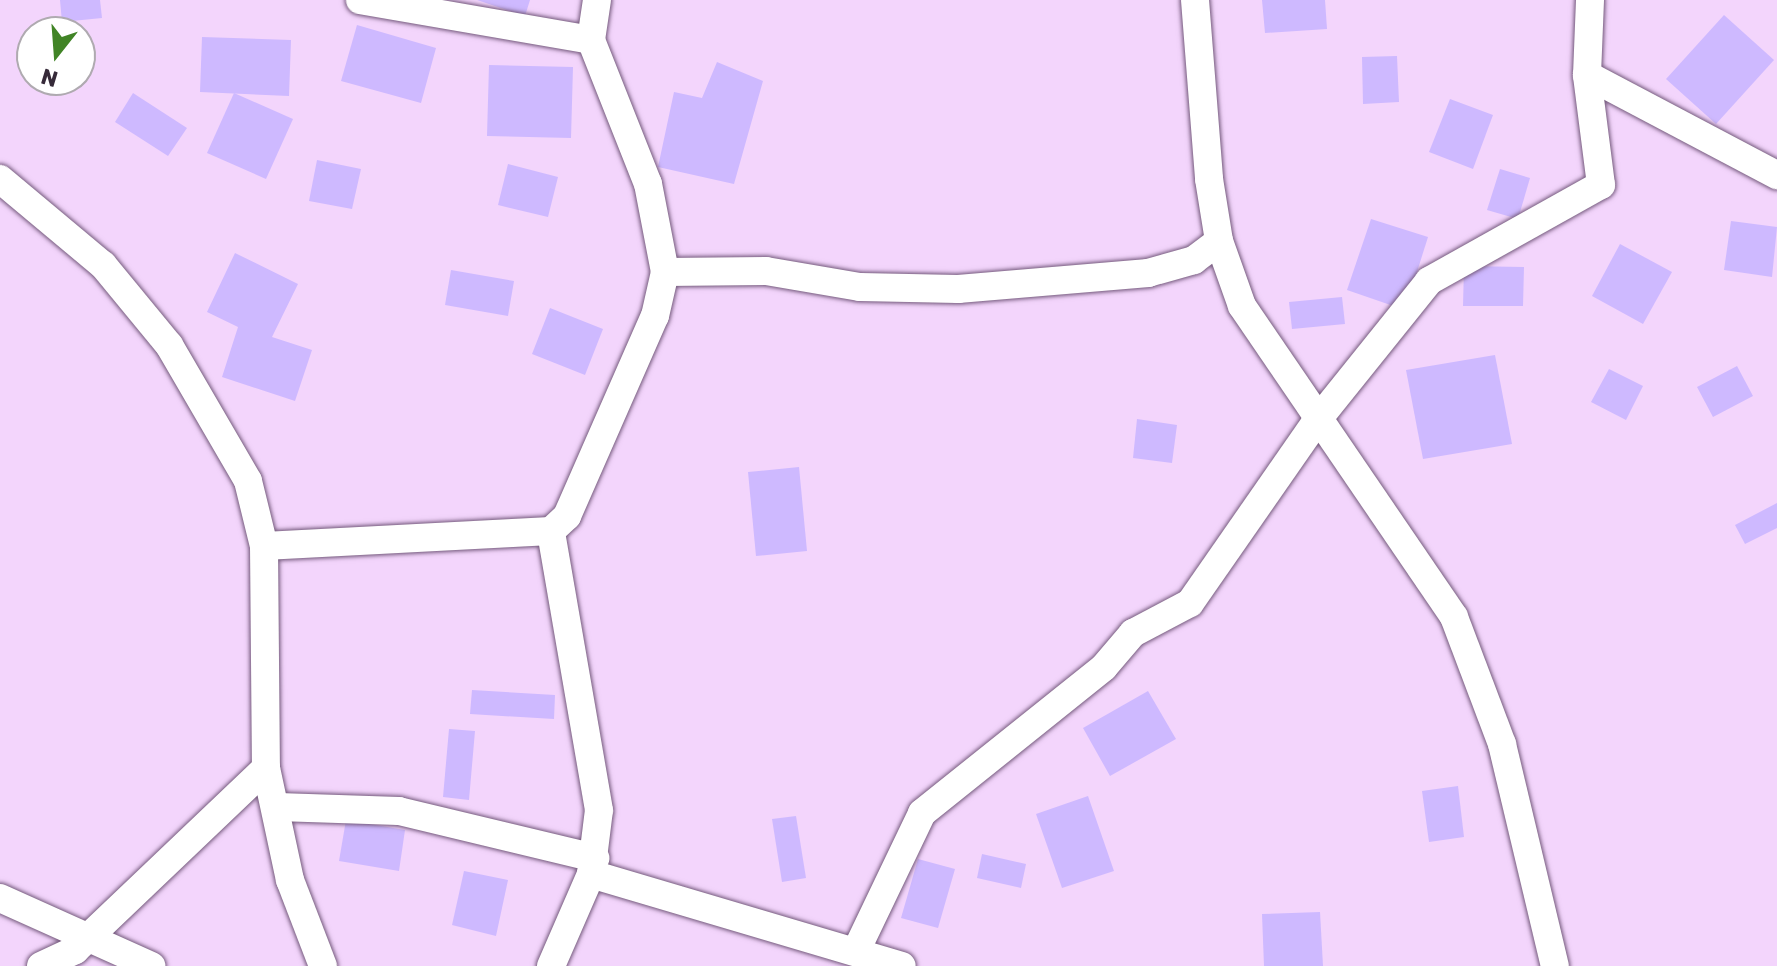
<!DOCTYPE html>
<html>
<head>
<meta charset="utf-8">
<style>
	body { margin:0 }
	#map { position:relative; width:1777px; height:966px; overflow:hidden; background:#f3d5fc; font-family:Rubik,sans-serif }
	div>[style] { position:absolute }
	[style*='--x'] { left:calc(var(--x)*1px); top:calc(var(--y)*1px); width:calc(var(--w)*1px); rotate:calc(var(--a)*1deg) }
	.building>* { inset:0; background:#ceb9ff }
	.roads { filter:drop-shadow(0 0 2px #755a7d) drop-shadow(0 0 2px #755a7d) }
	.minor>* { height:28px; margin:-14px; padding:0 14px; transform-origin:14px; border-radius:14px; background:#fff }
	span { translate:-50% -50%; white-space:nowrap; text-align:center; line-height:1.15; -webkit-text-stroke:6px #fff; paint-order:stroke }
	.north { position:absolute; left:16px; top:16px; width:80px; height:80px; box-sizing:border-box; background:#fff; border:2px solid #afaab0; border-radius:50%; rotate:197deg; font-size:22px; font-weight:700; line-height:32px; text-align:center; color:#362a39 }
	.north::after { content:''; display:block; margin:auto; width:28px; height:36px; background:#418426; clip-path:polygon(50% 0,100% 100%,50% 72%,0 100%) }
</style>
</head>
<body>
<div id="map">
	<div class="building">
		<div style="clip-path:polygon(60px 0,100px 0,102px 18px,62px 22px)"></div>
		<div style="clip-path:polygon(477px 0,530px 0,525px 16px)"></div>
		<div style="clip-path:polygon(1262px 0,1325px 0,1327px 29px,1265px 33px)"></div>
		<div style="clip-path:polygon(1724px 15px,1774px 60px,1716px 124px,1666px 79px)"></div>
		<div style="clip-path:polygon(357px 25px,436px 48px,421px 103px,341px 81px)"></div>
		<div style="clip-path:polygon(202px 37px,291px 40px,289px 96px,200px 92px)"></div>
		<div style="clip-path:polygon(1397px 56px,1399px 102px,1363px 104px,1362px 57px)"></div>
		<div style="clip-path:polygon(717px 62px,763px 81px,734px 184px,658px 167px,674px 92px,702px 98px)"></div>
		<div style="clip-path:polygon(489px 65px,573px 67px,571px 138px,487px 136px)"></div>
		<div style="clip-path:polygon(133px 93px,187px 128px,168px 156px,115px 122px)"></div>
		<div style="clip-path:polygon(234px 93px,293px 119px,266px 179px,207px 153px)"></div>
		<div style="clip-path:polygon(1450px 99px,1493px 115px,1473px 169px,1429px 152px)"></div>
		<div style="clip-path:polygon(317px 160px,361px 169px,352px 209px,309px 201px)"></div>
		<div style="clip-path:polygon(508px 164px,558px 177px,548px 217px,498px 205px)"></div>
		<div style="clip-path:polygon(1500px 169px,1530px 178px,1518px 219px,1487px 210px)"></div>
		<div style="clip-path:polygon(1371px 219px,1428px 237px,1405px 310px,1347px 290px)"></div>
		<div style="clip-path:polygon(1731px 221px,1777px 227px,1772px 277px,1724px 270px)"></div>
		<div style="clip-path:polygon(1620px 244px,1672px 272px,1643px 324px,1592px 296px)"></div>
		<div style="clip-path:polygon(235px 253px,298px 284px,272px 337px,312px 350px,295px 401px,222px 377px,238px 327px,207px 312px)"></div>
		<div style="clip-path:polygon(1464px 266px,1524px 267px,1523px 306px,1463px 306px)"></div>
		<div style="clip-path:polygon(451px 270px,514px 281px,508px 316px,445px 305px)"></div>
		<div style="clip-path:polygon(1342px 297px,1345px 324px,1292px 329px,1289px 302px)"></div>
		<div style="clip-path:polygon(550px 308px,603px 329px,585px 375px,532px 354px)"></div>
		<div style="clip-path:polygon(1495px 355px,1512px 444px,1423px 459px,1406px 370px)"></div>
		<div style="clip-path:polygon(1737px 366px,1753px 396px,1713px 417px,1697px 387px)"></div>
		<div style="clip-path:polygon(1609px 369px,1643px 386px,1626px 420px,1591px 402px)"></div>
		<div style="clip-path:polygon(1137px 419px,1177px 425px,1172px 463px,1133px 458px)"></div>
		<div style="clip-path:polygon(799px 467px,807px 551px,756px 556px,748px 472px)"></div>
		<div style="clip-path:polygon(1777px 503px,1777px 528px,1745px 544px,1735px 525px)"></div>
		<div style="clip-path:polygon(472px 690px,555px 695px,554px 719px,470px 714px)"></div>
		<div style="clip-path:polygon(1148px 691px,1176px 739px,1110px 776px,1083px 728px)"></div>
		<div style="clip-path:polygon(449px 729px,475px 731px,469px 800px,443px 797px)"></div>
		<div style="clip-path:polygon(1458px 786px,1464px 837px,1429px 842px,1422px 791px)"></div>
		<div style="clip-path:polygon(1088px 796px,1114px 871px,1062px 888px,1036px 814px)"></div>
		<div style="clip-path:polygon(796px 816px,806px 878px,782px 882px,772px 819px)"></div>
		<div style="clip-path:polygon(346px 820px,405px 830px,399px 871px,339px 861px)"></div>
		<div style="clip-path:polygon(982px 854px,1026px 864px,1021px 888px,977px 878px)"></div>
		<div style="clip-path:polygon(918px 859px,955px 869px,938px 928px,901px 918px)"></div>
		<div style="clip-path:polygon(464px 871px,508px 880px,496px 936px,452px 925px)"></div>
		<div style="clip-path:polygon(1320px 912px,1323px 966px,1264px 966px,1262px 914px)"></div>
	</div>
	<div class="roads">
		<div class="minor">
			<div style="--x:360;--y:0;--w:234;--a:9.8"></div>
			<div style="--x:1195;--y:0;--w:180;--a:85.5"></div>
			<div style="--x:1209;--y:179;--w:63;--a:80.8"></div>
			<div style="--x:1219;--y:241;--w:69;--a:70.5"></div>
			<div style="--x:1242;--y:306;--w:376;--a:55.7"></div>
			<div style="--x:1454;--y:617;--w:136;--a:69.3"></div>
			<div style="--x:1502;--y:744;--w:228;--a:76.6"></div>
			<div style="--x:1587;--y:75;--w:215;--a:27.8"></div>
			<div style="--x:0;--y:179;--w:134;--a:39.9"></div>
			<div style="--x:103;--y:265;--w:104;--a:50.5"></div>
			<div style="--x:169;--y:345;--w:157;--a:59.8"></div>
			<div style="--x:248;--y:481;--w:67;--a:76.2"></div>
			<div style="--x:264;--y:546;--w:222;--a:89.5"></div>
			<div style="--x:266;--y:768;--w:115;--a:77.9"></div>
			<div style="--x:290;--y:880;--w:92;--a:69"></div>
			<div style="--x:665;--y:272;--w:101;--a:-0.6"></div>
			<div style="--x:766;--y:271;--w:95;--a:9.7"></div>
			<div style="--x:860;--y:287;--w:98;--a:1.2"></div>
			<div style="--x:958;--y:289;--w:191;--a:-4.8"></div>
			<div style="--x:1148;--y:273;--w:48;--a:-15.8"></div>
			<div style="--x:1194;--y:260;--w:31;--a:-37"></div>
			<div style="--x:264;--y:546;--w:287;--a:-3"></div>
			<div style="--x:551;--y:531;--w:22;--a:-43"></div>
			<div style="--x:567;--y:516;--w:219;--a:-66.3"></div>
			<div style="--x:655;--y:316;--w:45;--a:-77.2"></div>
			<div style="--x:665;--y:272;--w:90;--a:-100.9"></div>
			<div style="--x:648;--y:184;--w:155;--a:-111.6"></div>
			<div style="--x:591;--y:40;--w:40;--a:-81.5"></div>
			<div style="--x:278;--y:807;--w:121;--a:1.9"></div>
			<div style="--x:399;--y:811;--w:202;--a:13.5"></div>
			<div style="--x:591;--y:874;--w:324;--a:16.5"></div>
			<div style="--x:0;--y:898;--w:166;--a:24.2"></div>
			<div style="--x:856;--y:951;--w:153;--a:-64.4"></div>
			<div style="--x:922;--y:813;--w:233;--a:-38.7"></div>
			<div style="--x:1104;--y:667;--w:45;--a:-49.5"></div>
			<div style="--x:1133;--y:633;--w:64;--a:-27.8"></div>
			<div style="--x:1190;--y:603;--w:219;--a:-55.2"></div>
			<div style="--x:1315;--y:423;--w:182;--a:-51.2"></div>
			<div style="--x:1429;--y:281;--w:197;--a:-29.2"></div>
			<div style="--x:1601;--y:185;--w:111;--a:-97.3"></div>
			<div style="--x:1587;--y:75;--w:75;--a:-87.7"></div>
			<div style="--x:41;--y:966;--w:38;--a:-25"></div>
			<div style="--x:75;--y:950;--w:264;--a:-43.6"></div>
			<div style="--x:551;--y:966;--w:100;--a:-66.5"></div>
			<div style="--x:591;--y:874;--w:64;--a:-82.9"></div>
			<div style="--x:599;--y:810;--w:283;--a:-99.8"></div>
		</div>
	</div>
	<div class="north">N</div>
</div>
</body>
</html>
